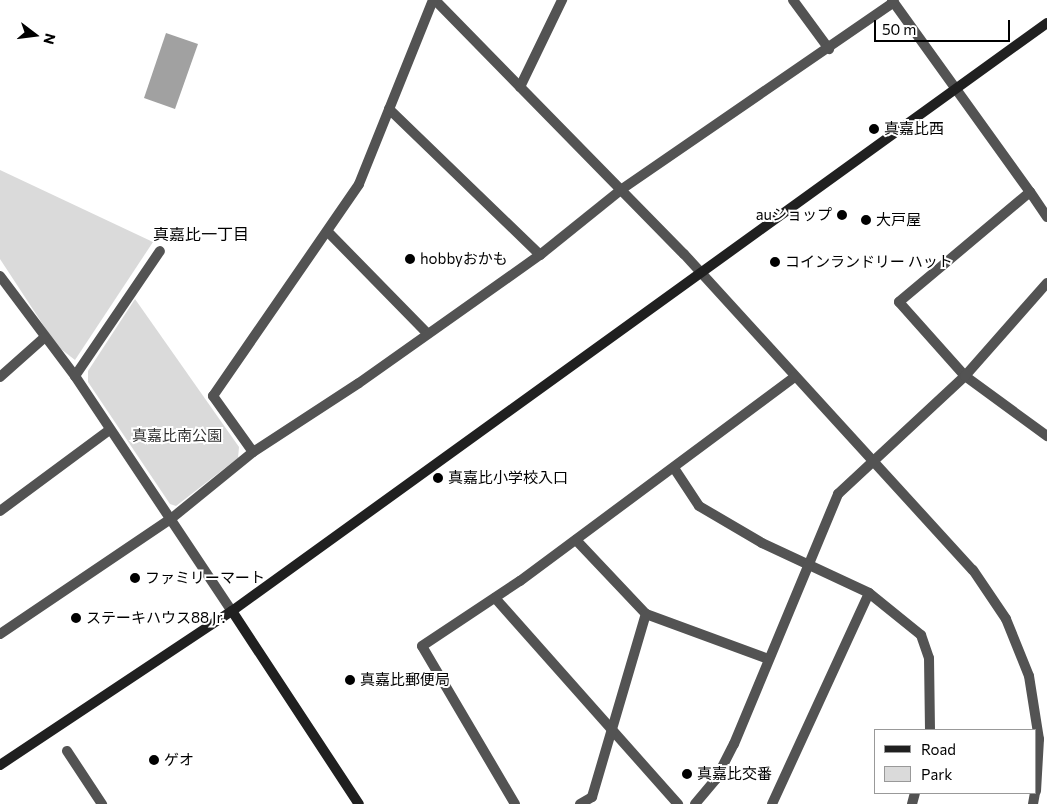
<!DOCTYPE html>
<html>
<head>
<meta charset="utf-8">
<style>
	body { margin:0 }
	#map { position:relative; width:1047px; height:804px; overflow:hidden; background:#fff; font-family:Commissioner,"Noto Sans JP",sans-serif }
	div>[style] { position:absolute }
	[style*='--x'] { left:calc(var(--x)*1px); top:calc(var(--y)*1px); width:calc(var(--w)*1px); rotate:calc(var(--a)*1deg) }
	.green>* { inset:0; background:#dadada }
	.water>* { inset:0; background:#a1a1a1 }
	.street>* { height:10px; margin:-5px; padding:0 5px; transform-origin:5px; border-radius:5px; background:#535353 }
	.secondary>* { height:10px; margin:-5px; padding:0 5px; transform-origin:5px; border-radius:5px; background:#202020 }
	.dots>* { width:14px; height:14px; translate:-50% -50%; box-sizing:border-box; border:2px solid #fff; border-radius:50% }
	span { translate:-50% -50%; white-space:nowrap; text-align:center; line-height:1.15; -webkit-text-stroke:4px #fff; paint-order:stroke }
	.poi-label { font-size:15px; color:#000 }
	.left { translate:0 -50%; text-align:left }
	.right { translate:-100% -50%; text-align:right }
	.park-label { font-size:15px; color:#313131 }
	.neighbourhood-label { font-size:16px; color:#000 }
	.legend { position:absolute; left:874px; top:729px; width:162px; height:65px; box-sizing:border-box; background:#fff; border:1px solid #999; margin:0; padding:6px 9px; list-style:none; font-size:15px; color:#000 }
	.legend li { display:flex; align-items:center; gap:10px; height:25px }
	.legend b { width:25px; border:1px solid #999 }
	.north { position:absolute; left:10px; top:10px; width:50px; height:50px; -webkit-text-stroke:4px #fff; paint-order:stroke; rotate:105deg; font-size:14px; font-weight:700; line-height:20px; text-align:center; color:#000 }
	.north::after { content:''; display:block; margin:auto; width:18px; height:22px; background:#000; clip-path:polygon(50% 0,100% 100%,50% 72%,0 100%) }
	.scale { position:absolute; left:874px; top:20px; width:136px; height:22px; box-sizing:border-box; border:2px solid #000; border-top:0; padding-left:6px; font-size:15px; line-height:18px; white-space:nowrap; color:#000; -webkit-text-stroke:4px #fff; paint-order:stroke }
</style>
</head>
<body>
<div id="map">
	<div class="green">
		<div style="clip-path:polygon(0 170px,153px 242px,75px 360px,57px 346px,0 259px)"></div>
		<div style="clip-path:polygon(135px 299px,239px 447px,238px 458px,176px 506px,170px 504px,88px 382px,88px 371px)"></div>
	</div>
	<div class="water">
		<div style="clip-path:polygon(166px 33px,198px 44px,175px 109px,144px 98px)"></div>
	</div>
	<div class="street">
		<div style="--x:435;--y:0;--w:356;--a:45.6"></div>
		<div style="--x:684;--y:254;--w:428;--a:47.6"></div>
		<div style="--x:973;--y:570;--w:59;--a:56"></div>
		<div style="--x:1006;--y:619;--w:61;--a:68"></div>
		<div style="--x:1029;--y:676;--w:64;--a:81"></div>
		<div style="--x:1039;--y:739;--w:52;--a:93.3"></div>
		<div style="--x:793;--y:0;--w:61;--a:53.7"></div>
		<div style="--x:892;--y:0;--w:236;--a:54.3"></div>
		<div style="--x:520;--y:87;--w:97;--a:-64.2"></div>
		<div style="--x:389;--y:109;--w:210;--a:44"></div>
		<div style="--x:1047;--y:217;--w:30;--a:-124"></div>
		<div style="--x:1030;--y:192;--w:171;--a:140"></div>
		<div style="--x:899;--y:302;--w:99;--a:48.3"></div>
		<div style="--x:965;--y:376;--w:102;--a:36.2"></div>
		<div style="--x:329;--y:233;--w:141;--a:45.6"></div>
		<div style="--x:0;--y:276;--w:125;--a:53.1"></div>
		<div style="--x:75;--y:376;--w:283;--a:56.3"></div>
		<div style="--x:75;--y:376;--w:151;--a:-55.8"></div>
		<div style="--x:0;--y:377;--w:59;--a:-41.6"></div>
		<div style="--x:253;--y:452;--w:69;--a:-125.5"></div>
		<div style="--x:213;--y:396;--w:257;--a:-55.4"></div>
		<div style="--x:359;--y:184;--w:198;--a:-68.1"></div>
		<div style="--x:674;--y:468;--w:45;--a:56.7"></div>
		<div style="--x:699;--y:506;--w:73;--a:30.4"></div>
		<div style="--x:762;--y:543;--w:118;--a:25"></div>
		<div style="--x:869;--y:593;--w:67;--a:38.9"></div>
		<div style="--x:921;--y:635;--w:24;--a:71"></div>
		<div style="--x:929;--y:658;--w:72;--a:89.2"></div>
		<div style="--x:0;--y:511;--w:134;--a:-36.5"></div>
		<div style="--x:576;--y:540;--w:102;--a:46.6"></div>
		<div style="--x:646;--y:614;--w:130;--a:20.2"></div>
		<div style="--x:495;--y:598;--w:276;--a:48.4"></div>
		<div style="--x:0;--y:634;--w:207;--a:-34"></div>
		<div style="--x:172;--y:518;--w:104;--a:-39.2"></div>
		<div style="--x:253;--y:452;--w:126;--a:-33.1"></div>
		<div style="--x:359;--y:383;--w:222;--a:-35.3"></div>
		<div style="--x:540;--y:255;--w:105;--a:-38.8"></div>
		<div style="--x:622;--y:189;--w:330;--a:-34.5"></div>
		<div style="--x:67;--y:751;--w:64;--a:56.6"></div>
		<div style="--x:515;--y:804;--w:183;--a:-120.5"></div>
		<div style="--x:422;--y:646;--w:118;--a:-33.6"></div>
		<div style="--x:520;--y:581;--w:342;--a:-36.6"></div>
		<div style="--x:580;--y:804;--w:14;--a:-30"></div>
		<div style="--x:592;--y:797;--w:191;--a:-73.6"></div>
		<div style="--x:695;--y:804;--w:33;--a:-50"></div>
		<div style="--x:716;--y:779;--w:39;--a:-63"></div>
		<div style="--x:734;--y:744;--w:271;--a:-67.4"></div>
		<div style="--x:838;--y:494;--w:173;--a:-42.9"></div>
		<div style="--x:965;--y:376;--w:124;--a:-48.6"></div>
		<div style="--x:772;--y:804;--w:232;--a:-65.3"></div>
		<div style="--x:912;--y:804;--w:11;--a:-75"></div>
		<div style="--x:1033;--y:804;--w:11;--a:-80"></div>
	</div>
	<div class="secondary">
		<div style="--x:232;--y:611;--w:231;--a:56.7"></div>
		<div style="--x:0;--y:765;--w:278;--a:-33.6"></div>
		<div style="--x:232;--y:611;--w:1005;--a:-35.81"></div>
	</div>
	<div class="dots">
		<div style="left:874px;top:129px;background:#000"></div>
		<div style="left:842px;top:215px;background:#000"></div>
		<div style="left:866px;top:220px;background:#000"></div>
		<div style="left:410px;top:259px;background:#000"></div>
		<div style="left:775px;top:262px;background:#000"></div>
		<div style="left:438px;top:478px;background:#000"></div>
		<div style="left:135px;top:578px;background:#000"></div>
		<div style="left:76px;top:618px;background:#000"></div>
		<div style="left:350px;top:680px;background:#000"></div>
		<div style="left:154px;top:760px;background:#000"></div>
		<div style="left:687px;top:774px;background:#000"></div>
	</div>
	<div class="poi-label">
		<span class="left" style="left:884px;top:129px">真嘉比西</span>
		<span class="right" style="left:832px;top:215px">auショップ</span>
		<span class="left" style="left:876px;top:220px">大戸屋</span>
		<span class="left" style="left:420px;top:259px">hobbyおかも</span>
		<span class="left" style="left:785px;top:262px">コインランドリー ハット</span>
		<span class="left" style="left:448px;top:478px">真嘉比小学校入口</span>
		<span class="left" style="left:145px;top:578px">ファミリーマート</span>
		<span class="left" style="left:86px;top:618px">ステーキハウス88 Jr.</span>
		<span class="left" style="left:360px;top:680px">真嘉比郵便局</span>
		<span class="left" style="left:164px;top:760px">ゲオ</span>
		<span class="left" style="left:697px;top:774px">真嘉比交番</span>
	</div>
	<div class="park-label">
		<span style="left:177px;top:436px">真嘉比南公園</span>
	</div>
	<div class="neighbourhood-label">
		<span style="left:201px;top:234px">真嘉比一丁目</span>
	</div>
	<ul class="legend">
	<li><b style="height:6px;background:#202020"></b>Road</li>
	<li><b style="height:14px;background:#dadada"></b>Park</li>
	</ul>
	<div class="north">N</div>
	<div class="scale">50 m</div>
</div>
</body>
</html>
